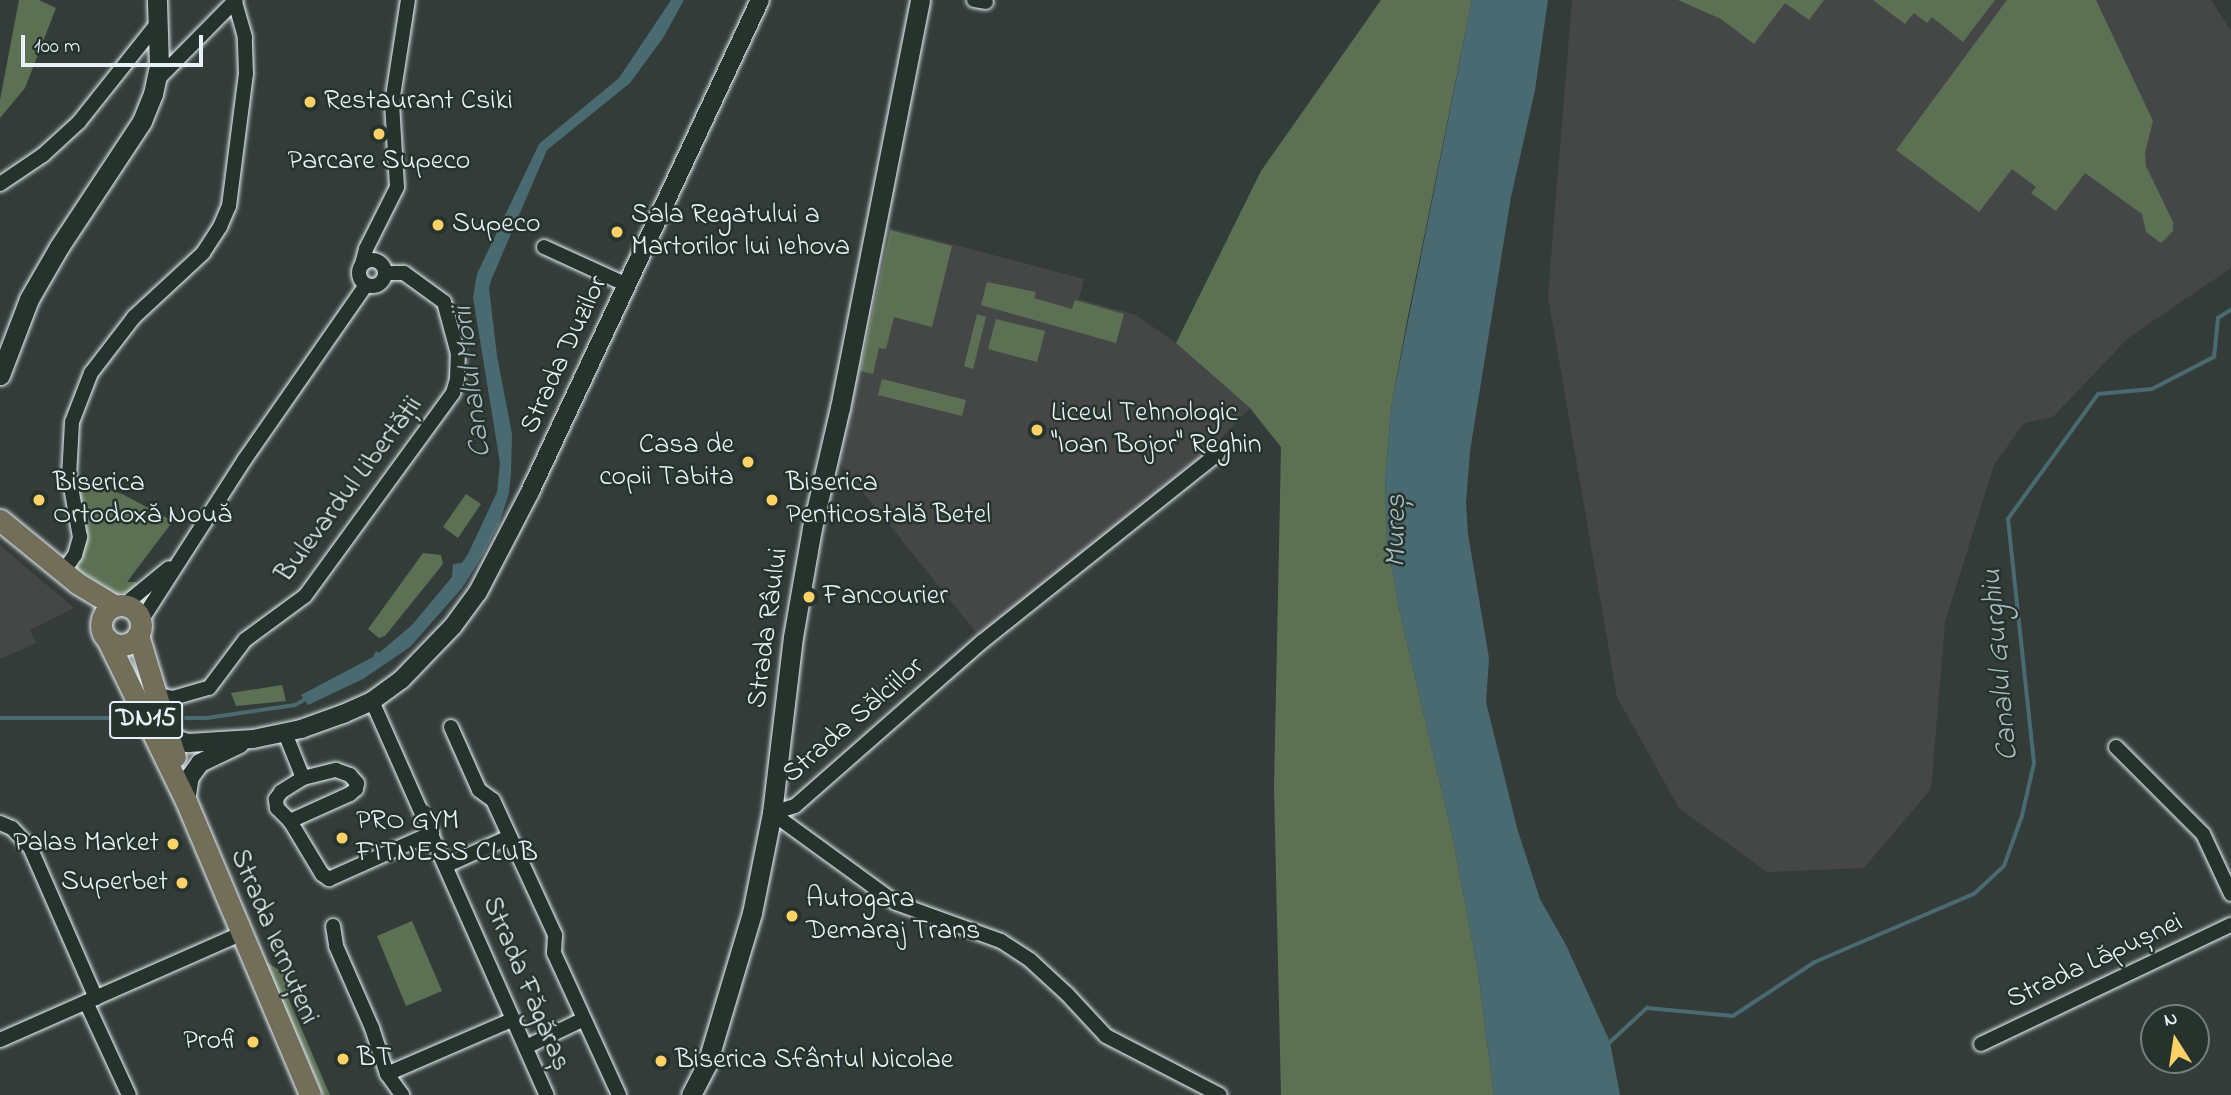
<!DOCTYPE html>
<html>
<head>
<meta charset="utf-8">
<style>
	body { margin:0 }
	#map { position:relative; width:2231px; height:1095px; overflow:hidden; background:#343c39; font-family:"Indie Flower",sans-serif }
	div>[style] { position:absolute }
	[style*='--x'] { left:calc(var(--x)*1px); top:calc(var(--y)*1px); width:calc(var(--w)*1px); rotate:calc(var(--a)*1deg) }
	.built>* { inset:0; background:#454747 }
	.green>* { inset:0; background:#5c7154 }
	.water>* { inset:0; background:#4a6a71 }
	.stream>* { height:3.5px; margin:-1.75px; padding:0 1.75px; transform-origin:1.75px; border-radius:1.75px; background:#4a6a71 }
	.roads { filter:drop-shadow(0 0 2px #e8f1f8) drop-shadow(0 0 2px #e8f1f8) }
	.minor>* { height:14px; margin:-7px; padding:0 7px; transform-origin:7px; border-radius:7px; background:#26332d }
	.minor>.ring { margin:-7px; padding:0; box-sizing:content-box; background:none; border:14px solid #26332d; border-radius:50% }
	.tertiary>* { height:18px; margin:-9px; padding:0 9px; transform-origin:9px; border-radius:9px; background:#26332d }
	.secondary>* { height:19px; margin:-9.5px; padding:0 9.5px; transform-origin:9.5px; border-radius:9.5px; background:#26332d }
	.primary>* { height:21px; margin:-10.5px; padding:0 10.5px; transform-origin:10.5px; border-radius:10.5px; background:#726e59 }
	.primary>.ring { margin:-10.5px; padding:0; box-sizing:content-box; background:none; border:21px solid #726e59; border-radius:50% }
	.dots>* { width:19px; height:19px; translate:-50% -50%; box-sizing:border-box; border:4px solid #26332d; border-radius:50% }
	span { translate:-50% -50%; white-space:nowrap; text-align:center; line-height:1.15; -webkit-text-stroke:5px #26332d; paint-order:stroke }
	.shield-label span { padding:2px 5px; background:#26332d; border:2px solid; border-radius:5px; -webkit-text-stroke-width:0 }
	.shield-label { font-size:26px; color:#e8f1f8; font-weight:700 }
	.poi-label { font-size:28px; color:#e8f1f8 }
	.left { translate:0 -50%; text-align:left }
	.right { translate:-100% -50%; text-align:right }
	.street-label { font-size:28px; color:#e8f1f8 }
	.water-label { font-size:30px; color:#a9bbc2; font-style:italic }
	.north { position:absolute; left:2140px; top:1004px; width:70px; height:70px; box-sizing:border-box; background:#26332d; border:2px solid #747f7e; border-radius:50%; rotate:348deg; font-size:19px; font-weight:700; line-height:28px; text-align:center; color:#e8f1f8 }
	.north::after { content:''; display:block; margin:auto; width:24px; height:32px; background:#ffd166; clip-path:polygon(50% 0,100% 100%,50% 72%,0 100%) }
	.scale { position:absolute; left:21px; top:35px; width:182px; height:32px; box-sizing:border-box; border:4px solid #e8f1f8; border-top:0; padding-left:9px; font-size:21px; line-height:24px; white-space:nowrap; color:#e8f1f8; -webkit-text-stroke:5px #26332d; paint-order:stroke }
</style>
</head>
<body>
<div id="map">
	<div class="built">
		<div style="clip-path:polygon(1572px 0,2211px 0,2231px 31px,2231px 268px,2128px 338px,2053px 417px,2024px 423px,1994px 465px,1945px 622px,1931px 789px,1864px 868px,1767px 872px,1679px 808px,1617px 697px,1548px 296px)"></div>
		<div style="clip-path:polygon(887px 227px,1084px 279px,1079px 299px,1136px 315px,1176px 343px,1250px 408px,1211px 449px,979px 636px,837px 460px)"></div>
		<div style="clip-path:polygon(0 545px,74px 608px,30px 630px,36px 643px,0 659px)"></div>
	</div>
	<div class="green">
		<div style="clip-path:polygon(19px 0,39px 0,56px 8px,25px 88px,0 118px,0 100px)"></div>
		<div style="clip-path:polygon(1381px 0,1472px 0,1407px 321px,1392px 402px,1385px 478px,1387px 542px,1400px 613px,1452px 834px,1478px 971px,1494px 1095px,1281px 1095px,1274px 788px,1281px 447px,1250px 408px,1176px 343px,1261px 171px)"></div>
		<div style="clip-path:polygon(1678px 0,1824px 0,1809px 20px,1785px 3px,1754px 44px,1721px 19px)"></div>
		<div style="clip-path:polygon(1873px 0,1995px 0,1963px 42px,1932px 17px,1927px 23px,1914px 13px,1905px 24px)"></div>
		<div style="clip-path:polygon(2007px 0,2096px 0,2153px 121px,2145px 153px,2146px 166px,2173px 222px,2173px 231px,2161px 243px,2146px 232px,2142px 214px,2085px 173px,2056px 211px,2031px 193px,2036px 187px,2012px 169px,1979px 212px,1896px 150px)"></div>
		<div style="clip-path:polygon(890px 230px,952px 246px,932px 327px,894px 317px,886px 349px,879px 348px,873px 374px,860px 371px)"></div>
		<div style="clip-path:polygon(987px 282px,1036px 292px,1034px 298px,1072px 309px,1075px 300px,1124px 314px,1116px 343px,981px 305px)"></div>
		<div style="clip-path:polygon(977px 314px,986px 317px,973px 369px,964px 366px)"></div>
		<div style="clip-path:polygon(996px 319px,1045px 331px,1037px 362px,988px 349px)"></div>
		<div style="clip-path:polygon(882px 379px,966px 400px,962px 416px,878px 395px)"></div>
		<div style="clip-path:polygon(69px 476px,122px 494px,173px 521px,127px 582px,135px 582px,143px 589px,116px 594px,69px 564px,75px 555px)"></div>
		<div style="clip-path:polygon(466px 494px,481px 504px,458px 538px,443px 527px)"></div>
		<div style="clip-path:polygon(423px 553px,441px 555px,443px 564px,385px 636px,379px 638px,368px 629px)"></div>
		<div style="clip-path:polygon(282px 685px,286px 701px,236px 706px,231px 693px)"></div>
		<div style="clip-path:polygon(412px 921px,442px 991px,406px 1006px,377px 936px)"></div>
		<div style="clip-path:polygon(251px 960px,268px 963px,288px 976px,295px 991px,287px 995px,330px 1095px,323px 1095px,281px 998px)"></div>
	</div>
	<div class="water">
		<div style="clip-path:polygon(671px 0,684px 0,663px 38px,630px 83px,547px 150px,492px 278px,489px 288px,497px 356px,512px 434px,511px 473px,509px 493px,499px 524px,482px 556px,462px 588px,410px 647px,363px 679px,308px 705px,301px 695px,373px 657px,376px 651px,379px 653px,412px 625px,452px 577px,453px 564px,462px 563px,468px 554px,497px 492px,500px 463px,473px 297px,477px 274px,539px 144px,619px 78px)"></div>
		<div style="clip-path:polygon(1472px 0,1548px 0,1535px 90px,1511px 197px,1470px 451px,1466px 503px,1468px 534px,1489px 658px,1486px 702px,1517px 828px,1540px 899px,1566px 945px,1610px 1042px,1620px 1095px,1494px 1095px,1478px 971px,1452px 834px,1400px 613px,1387px 542px,1385px 478px,1392px 402px)"></div>
	</div>
	<div class="stream">
		<div style="--x:0;--y:718;--w:115;--a:0"></div>
		<div style="--x:186;--y:718;--w:21;--a:0"></div>
		<div style="--x:207;--y:718;--w:89;--a:-8.4"></div>
		<div style="--x:295;--y:705;--w:13;--a:-29"></div>
		<div style="--x:1609;--y:1043;--w:52;--a:-42.6"></div>
		<div style="--x:1647;--y:1008;--w:86;--a:5.3"></div>
		<div style="--x:1733;--y:1016;--w:98;--a:-33.4"></div>
		<div style="--x:1815;--y:962;--w:173;--a:-23.2"></div>
		<div style="--x:1974;--y:894;--w:41;--a:-43"></div>
		<div style="--x:2004;--y:866;--w:53;--a:-70.2"></div>
		<div style="--x:2022;--y:816;--w:54;--a:-77.2"></div>
		<div style="--x:2034;--y:763;--w:245;--a:-96.1"></div>
		<div style="--x:2008;--y:519;--w:154;--a:-54.2"></div>
		<div style="--x:2098;--y:394;--w:54;--a:-5.3"></div>
		<div style="--x:2152;--y:389;--w:70;--a:-27.3"></div>
		<div style="--x:2214;--y:357;--w:39;--a:-84"></div>
		<div style="--x:2218;--y:318;--w:15;--a:-32"></div>
	</div>
	<div class="roads">
		<div class="minor">
			<div style="--x:974;--y:0;--w:12;--a:9"></div>
			<div style="--x:157;--y:80;--w:112;--a:-45.4"></div>
			<div style="--x:0;--y:184;--w:52;--a:-34"></div>
			<div style="--x:43;--y:155;--w:49;--a:-42.5"></div>
			<div style="--x:79;--y:122;--w:125;--a:-51.5"></div>
			<div style="--x:544;--y:247;--w:91;--a:24.6"></div>
			<div class="ring" style="left:359px;top:260px;width:12px;height:12px"></div>
			<div style="--x:362;--y:264;--w:16;--a:-75"></div>
			<div style="--x:366;--y:249;--w:69;--a:-63.4"></div>
			<div style="--x:397;--y:187;--w:84;--a:-93.4"></div>
			<div style="--x:392;--y:103;--w:104;--a:-81.2"></div>
			<div style="--x:63;--y:572;--w:21;--a:-55"></div>
			<div style="--x:75;--y:555;--w:19;--a:-74"></div>
			<div style="--x:80;--y:537;--w:62;--a:-100.2"></div>
			<div style="--x:69;--y:476;--w:54;--a:-86.8"></div>
			<div style="--x:72;--y:422;--w:53;--a:-68.8"></div>
			<div style="--x:91;--y:373;--w:71;--a:-52.5"></div>
			<div style="--x:134;--y:317;--w:94;--a:-42.8"></div>
			<div style="--x:203;--y:253;--w:31;--a:-57"></div>
			<div style="--x:220;--y:227;--w:23;--a:-67"></div>
			<div style="--x:229;--y:206;--w:133;--a:-82.7"></div>
			<div style="--x:246;--y:74;--w:37;--a:-92"></div>
			<div style="--x:245;--y:37;--w:37;--a:-106"></div>
			<div style="--x:124;--y:605;--w:58;--a:-39.4"></div>
			<div style="--x:141;--y:621;--w:193;--a:-57.3"></div>
			<div style="--x:245;--y:459;--w:212;--a:-55.2"></div>
			<div style="--x:156;--y:695;--w:17;--a:10"></div>
			<div style="--x:173;--y:698;--w:37;--a:-16"></div>
			<div style="--x:209;--y:688;--w:60;--a:-53.1"></div>
			<div style="--x:245;--y:640;--w:74;--a:-36.3"></div>
			<div style="--x:305;--y:596;--w:251;--a:-53.9"></div>
			<div style="--x:453;--y:393;--w:15;--a:-74"></div>
			<div style="--x:457;--y:379;--w:25;--a:-88"></div>
			<div style="--x:458;--y:354;--w:54;--a:-105.1"></div>
			<div style="--x:444;--y:302;--w:49;--a:-144.1"></div>
			<div style="--x:404;--y:273;--w:18;--a:180"></div>
			<div style="--x:372;--y:701;--w:431;--a:66.1"></div>
			<div style="--x:451;--y:727;--w:69;--a:66"></div>
			<div style="--x:479;--y:790;--w:17;--a:36"></div>
			<div style="--x:493;--y:800;--w:149;--a:65.3"></div>
			<div style="--x:555;--y:935;--w:18;--a:93"></div>
			<div style="--x:554;--y:953;--w:156;--a:65.4"></div>
			<div style="--x:285;--y:733;--w:48;--a:68.2"></div>
			<div style="--x:303;--y:778;--w:34;--a:-14"></div>
			<div style="--x:336;--y:770;--w:15;--a:20"></div>
			<div style="--x:350;--y:775;--w:11;--a:49"></div>
			<div style="--x:357;--y:783;--w:6;--a:99"></div>
			<div style="--x:356;--y:789;--w:8;--a:140"></div>
			<div style="--x:350;--y:794;--w:66;--a:155.8"></div>
			<div style="--x:2116;--y:747;--w:123;--a:45"></div>
			<div style="--x:2203;--y:834;--w:66;--a:65"></div>
			<div style="--x:303;--y:778;--w:26;--a:148"></div>
			<div style="--x:281;--y:792;--w:9;--a:126"></div>
			<div style="--x:276;--y:799;--w:9;--a:84"></div>
			<div style="--x:277;--y:808;--w:18;--a:45"></div>
			<div style="--x:290;--y:821;--w:62;--a:58.9"></div>
			<div style="--x:322;--y:874;--w:9;--a:36"></div>
			<div style="--x:329;--y:879;--w:113;--a:-24.1"></div>
			<div style="--x:772;--y:813;--w:24;--a:-17"></div>
			<div style="--x:795;--y:806;--w:250;--a:-41.3"></div>
			<div style="--x:983;--y:641;--w:300;--a:-38.6"></div>
			<div style="--x:772;--y:813;--w:153;--a:36"></div>
			<div style="--x:896;--y:903;--w:112;--a:19.9"></div>
			<div style="--x:1001;--y:941;--w:35;--a:33"></div>
			<div style="--x:1030;--y:960;--w:50;--a:42.6"></div>
			<div style="--x:1067;--y:994;--w:57;--a:47.1"></div>
			<div style="--x:1106;--y:1036;--w:128;--a:27.4"></div>
			<div style="--x:0;--y:823;--w:13;--a:23"></div>
			<div style="--x:12;--y:828;--w:26;--a:47"></div>
			<div style="--x:30;--y:847;--w:165;--a:66.4"></div>
			<div style="--x:447;--y:865;--w:68;--a:-24.3"></div>
			<div style="--x:333;--y:926;--w:20;--a:81"></div>
			<div style="--x:336;--y:946;--w:90;--a:66.3"></div>
			<div style="--x:372;--y:1028;--w:48;--a:71.9"></div>
			<div style="--x:387;--y:1074;--w:26;--a:54"></div>
			<div style="--x:86;--y:1002;--w:102;--a:65.2"></div>
			<div style="--x:0;--y:1040;--w:262;--a:-23.8"></div>
			<div style="--x:1981;--y:1044;--w:277;--a:-25.5"></div>
			<div style="--x:526;--y:1047;--w:64;--a:-25.8"></div>
			<div style="--x:387;--y:1074;--w:138;--a:-23.4"></div>
		</div>
		<div class="tertiary">
			<div style="--x:169;--y:737;--w:20;--a:18"></div>
			<div style="--x:188;--y:743;--w:65;--a:-3.5"></div>
			<div style="--x:253;--y:739;--w:49;--a:-11.8"></div>
			<div style="--x:301;--y:729;--w:45;--a:-19.7"></div>
			<div style="--x:343;--y:714;--w:32;--a:-24"></div>
			<div style="--x:372;--y:701;--w:36;--a:-36"></div>
			<div style="--x:401;--y:680;--w:75;--a:-46.1"></div>
			<div style="--x:453;--y:626;--w:42;--a:-53.7"></div>
			<div style="--x:478;--y:592;--w:110;--a:-62.5"></div>
			<div style="--x:529;--y:494;--w:545;--a:-64.94"></div>
			<div style="--x:186;--y:801;--w:24;--a:-81"></div>
			<div style="--x:190;--y:777;--w:17;--a:-54"></div>
			<div style="--x:200;--y:763;--w:44;--a:-25.4"></div>
		</div>
		<div class="secondary">
			<div style="--x:0;--y:375;--w:81;--a:-69.1"></div>
			<div style="--x:29;--y:299;--w:60;--a:-60"></div>
			<div style="--x:59;--y:247;--w:151;--a:-56.6"></div>
			<div style="--x:142;--y:121;--w:29;--a:-68"></div>
			<div style="--x:153;--y:94;--w:30;--a:-78"></div>
			<div style="--x:159;--y:65;--w:65;--a:-91.8"></div>
			<div style="--x:691;--y:1095;--w:35;--a:-63"></div>
			<div style="--x:707;--y:1064;--w:158;--a:-73.4"></div>
			<div style="--x:752;--y:913;--w:102;--a:-78.7"></div>
			<div style="--x:772;--y:813;--w:177;--a:-83.2"></div>
			<div style="--x:793;--y:637;--w:111;--a:-80.1"></div>
			<div style="--x:812;--y:528;--w:123;--a:-76.9"></div>
			<div style="--x:840;--y:408;--w:416;--a:-78.9"></div>
		</div>
		<div class="primary">
			<div style="--x:0;--y:520;--w:99;--a:39.3"></div>
			<div style="--x:77;--y:583;--w:44;--a:31.2"></div>
			<div class="ring" style="left:101px;top:605px;width:19px;height:19px"></div>
			<div style="--x:138;--y:635;--w:127;--a:73.1"></div>
			<div style="--x:107;--y:639;--w:180;--a:64"></div>
			<div style="--x:186;--y:801;--w:319;--a:67.1"></div>
		</div>
	</div>
	<div class="dots">
		<div style="left:310px;top:102px;background:#ffd166"></div>
		<div style="left:379px;top:134px;background:#ffd166"></div>
		<div style="left:438px;top:225px;background:#ffd166"></div>
		<div style="left:617px;top:232px;background:#ffd166"></div>
		<div style="left:1037px;top:430px;background:#ffd166"></div>
		<div style="left:748px;top:462px;background:#ffd166"></div>
		<div style="left:39px;top:500px;background:#ffd166"></div>
		<div style="left:772px;top:500px;background:#ffd166"></div>
		<div style="left:809px;top:597px;background:#ffd166"></div>
		<div style="left:342px;top:838px;background:#ffd166"></div>
		<div style="left:173px;top:844px;background:#ffd166"></div>
		<div style="left:182px;top:883px;background:#ffd166"></div>
		<div style="left:792px;top:916px;background:#ffd166"></div>
		<div style="left:253px;top:1042px;background:#ffd166"></div>
		<div style="left:343px;top:1059px;background:#ffd166"></div>
		<div style="left:661px;top:1061px;background:#ffd166"></div>
	</div>
	<div class="shield-label">
		<span style="left:146px;top:720px">DN15</span>
	</div>
	<div class="poi-label">
		<span class="left" style="left:324px;top:102px">Restaurant Csiki</span>
		<span style="left:379px;top:162px">Parcare Supeco</span>
		<span class="left" style="left:631px;top:232px">Sala Regatului a<br>Martorilor lui Iehova</span>
		<span class="left" style="left:452px;top:225px">Supeco</span>
		<span class="left" style="left:1051px;top:430px">Liceul Tehnologic<br>"Ioan Bojor" Reghin</span>
		<span class="right" style="left:734px;top:462px">Casa de<br>copii Tabita</span>
		<span class="left" style="left:53px;top:500px">Biserica<br>Ortodoxă Nouă</span>
		<span class="left" style="left:786px;top:500px">Biserica<br>Penticostală Betel</span>
		<span class="left" style="left:823px;top:597px">Fancourier</span>
		<span class="left" style="left:356px;top:838px">PRO GYM<br>FITNESS CLUB</span>
		<span class="right" style="left:159px;top:844px">Palas Market</span>
		<span class="right" style="left:168px;top:883px">Superbet</span>
		<span class="left" style="left:806px;top:916px">Autogara<br>Demaraj Trans</span>
		<span class="right" style="left:239px;top:1042px">Profi</span>
		<span class="left" style="left:357px;top:1059px">BT</span>
		<span class="left" style="left:675px;top:1061px">Biserica Sfântul Nicolae</span>
	</div>
	<div class="street-label">
		<span style="left:565px;top:355px;rotate:-65deg">Strada Duzilor</span>
		<span style="left:350px;top:490px;rotate:-53deg">Bulevardul Libertății</span>
		<span style="left:769px;top:628px;rotate:-82deg">Strada Râului</span>
		<span style="left:854px;top:721px;rotate:-41deg">Strada Sălciilor</span>
		<span style="left:273px;top:937px;rotate:67deg">Strada Iernuțeni</span>
		<span style="left:2095px;top:962px;rotate:-25deg">Strada Lăpușnei</span>
		<span style="left:525px;top:984px;rotate:67deg">Strada Făgăraș</span>
	</div>
	<div class="water-label">
		<span style="left:473px;top:382px;rotate:-97deg">Canalul Morii</span>
		<span style="left:1397px;top:531px;rotate:-90deg">Mureș</span>
		<span style="left:2001px;top:665px;rotate:-95deg">Canalul Gurghiu</span>
	</div>
	<div class="north">N</div>
	<div class="scale">100 m</div>
</div>
</body>
</html>
